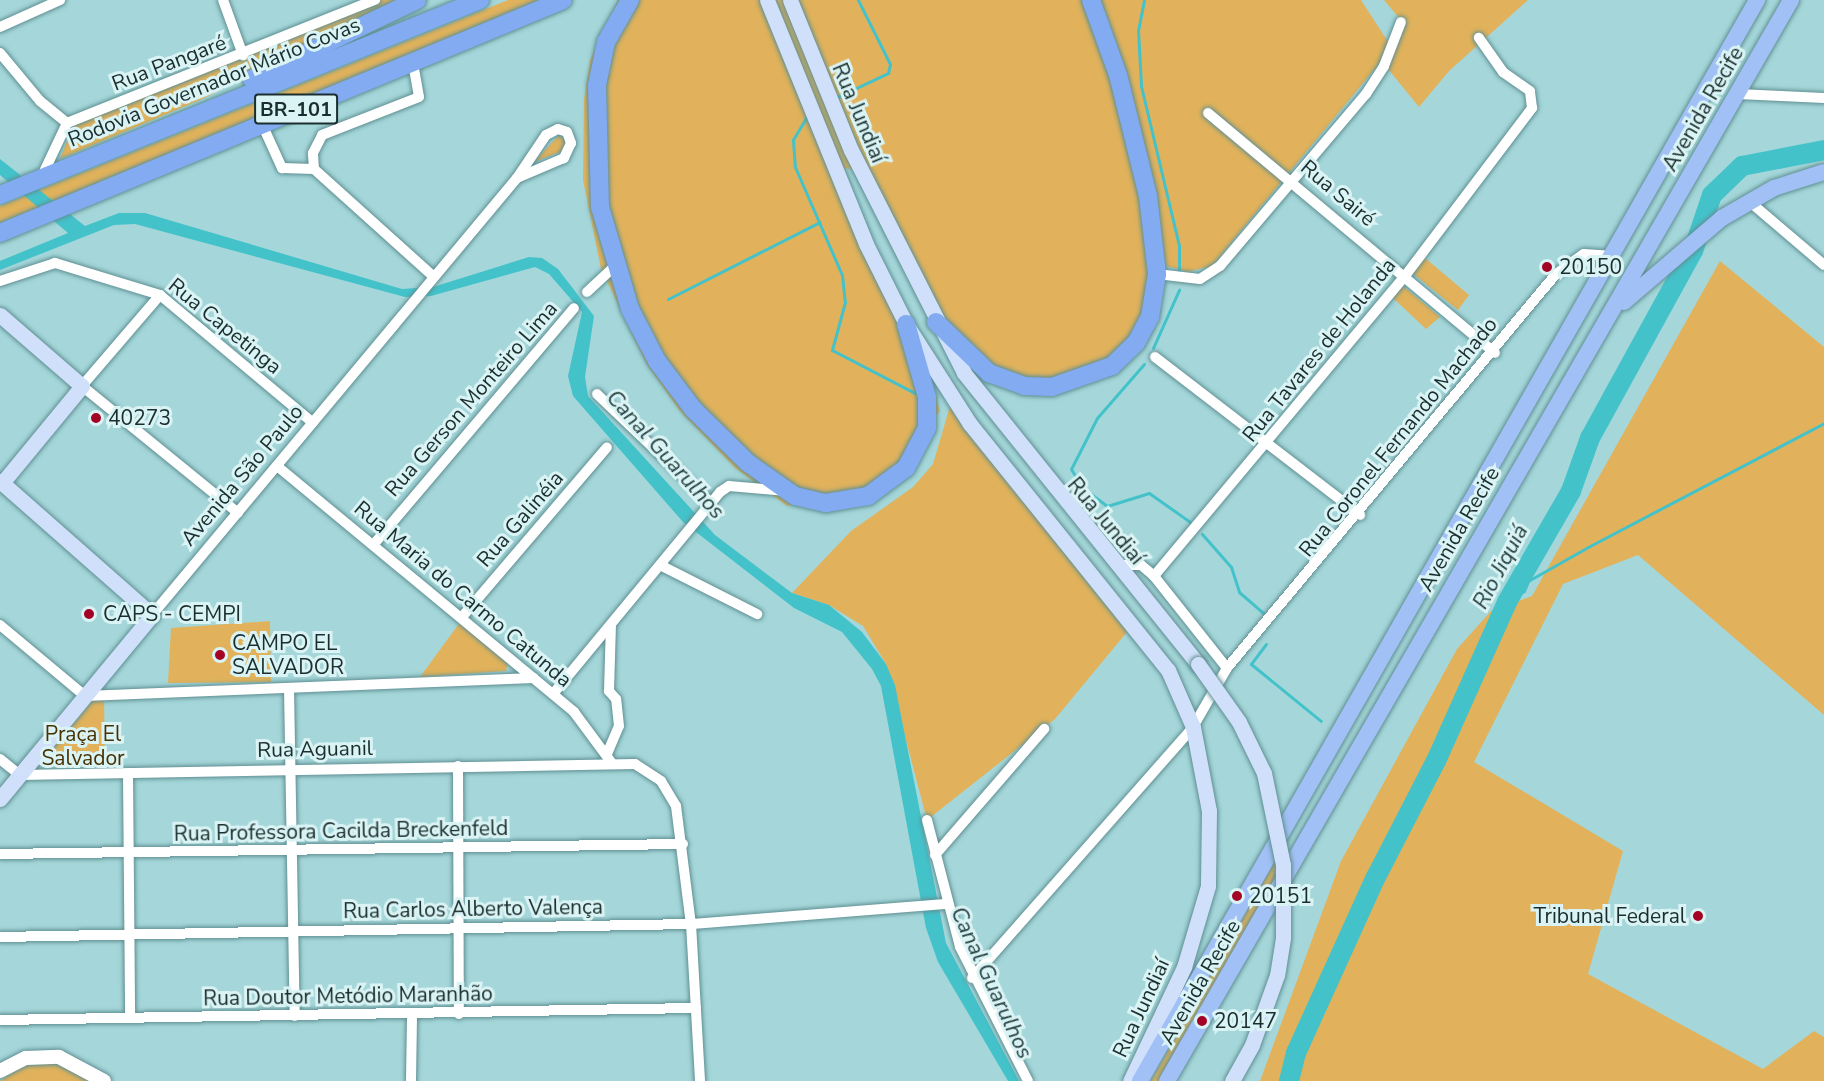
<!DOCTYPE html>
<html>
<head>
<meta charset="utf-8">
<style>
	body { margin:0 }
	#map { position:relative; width:1824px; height:1081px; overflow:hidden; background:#a5d7da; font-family:"Nunito Sans",sans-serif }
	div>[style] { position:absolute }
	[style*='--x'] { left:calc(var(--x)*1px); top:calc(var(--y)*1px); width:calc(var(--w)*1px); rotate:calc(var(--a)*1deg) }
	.green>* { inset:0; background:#e1b25b }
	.water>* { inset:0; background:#44c2ca }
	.stream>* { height:3px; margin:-1.5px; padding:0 1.5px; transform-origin:1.5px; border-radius:1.5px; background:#44c2ca }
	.river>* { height:20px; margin:-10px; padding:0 10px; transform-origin:10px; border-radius:10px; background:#44c2ca }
	.roads { filter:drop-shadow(0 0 2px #5f8f92) drop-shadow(0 0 2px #5f8f92) }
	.minor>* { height:10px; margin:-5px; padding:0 5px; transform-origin:5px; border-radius:5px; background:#fff }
	.tertiary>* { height:14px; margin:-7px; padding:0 7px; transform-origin:7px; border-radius:7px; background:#fff }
	.secondary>* { height:15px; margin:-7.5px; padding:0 7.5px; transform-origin:7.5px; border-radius:7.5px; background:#d0e0fa }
	.primary>* { height:16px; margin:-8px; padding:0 8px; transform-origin:8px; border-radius:8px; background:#a1c0f5 }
	.trunk>* { height:18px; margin:-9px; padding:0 9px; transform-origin:9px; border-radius:9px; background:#82abf2 }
	.bridges { filter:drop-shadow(0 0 2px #5f8f92) drop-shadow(0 0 2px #5f8f92) }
	.secondary-bridge>* { height:15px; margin:-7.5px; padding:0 7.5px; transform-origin:7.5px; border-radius:7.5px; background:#d0e0fa }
	.dots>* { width:16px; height:16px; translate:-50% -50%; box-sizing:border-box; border:3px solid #daf3f4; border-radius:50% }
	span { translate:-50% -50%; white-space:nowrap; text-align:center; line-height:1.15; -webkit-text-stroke:6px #daf3f4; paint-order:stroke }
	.shield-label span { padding:2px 4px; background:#daf3f4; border:2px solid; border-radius:4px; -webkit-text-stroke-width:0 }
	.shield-label { font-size:20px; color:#1a2e2f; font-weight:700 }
	.street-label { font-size:21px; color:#1a2e2f }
	.poi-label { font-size:21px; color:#1a2e2f }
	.left { translate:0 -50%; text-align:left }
	.right { translate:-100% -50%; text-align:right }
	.park-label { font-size:21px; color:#483204 }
	.water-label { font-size:22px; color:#254142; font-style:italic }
</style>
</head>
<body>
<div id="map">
	<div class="green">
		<div style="clip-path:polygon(379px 0,400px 0,200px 100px,60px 159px,73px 126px)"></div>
		<div style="clip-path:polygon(508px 0,547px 0,0 227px,0 206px)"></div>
		<div style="clip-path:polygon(618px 0,1091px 0,1128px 110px,1155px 295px,1139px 348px,1102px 372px,1024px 386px,958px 346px,858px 170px,836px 167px,925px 357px,940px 411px,923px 430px,907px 462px,868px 487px,787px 506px,735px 468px,679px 410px,646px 363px,601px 269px,583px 180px,584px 99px,590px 60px)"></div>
		<div style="clip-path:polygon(1096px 0,1361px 0,1392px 48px,1212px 266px,1187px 272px,1166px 266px,1131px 100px)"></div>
		<div style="clip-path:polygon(1384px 0,1528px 0,1449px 71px,1419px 107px,1388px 69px,1405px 25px)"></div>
		<div style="clip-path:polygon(559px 135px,567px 142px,563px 151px,534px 162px)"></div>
		<div style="clip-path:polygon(1425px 258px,1469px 295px,1458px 310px,1411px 272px)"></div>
		<div style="clip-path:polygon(1720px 261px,1824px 347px,1824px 715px,1638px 555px,1563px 584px,1474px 762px,1623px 851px,1588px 974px,1763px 1069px,1814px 1031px,1824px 1037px,1824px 1081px,1260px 1081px,1341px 861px,1457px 649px,1491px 611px,1532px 596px)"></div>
		<div style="clip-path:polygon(1402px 285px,1440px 317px,1426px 329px,1393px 298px)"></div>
		<div style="clip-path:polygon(950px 406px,1127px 632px,1055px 719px,927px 820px,886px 664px,863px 626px,829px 605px,792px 593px,851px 531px,913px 487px,933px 464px)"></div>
		<div style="clip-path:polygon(270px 621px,271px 682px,168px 683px,171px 628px)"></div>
		<div style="clip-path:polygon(461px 621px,508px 663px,506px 671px,420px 677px)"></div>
		<div style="clip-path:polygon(104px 695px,105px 766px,49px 767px,47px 755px,96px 697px)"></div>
		<div style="clip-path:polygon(1277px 858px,1278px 886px,1169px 1081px,1151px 1081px)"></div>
		<div style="clip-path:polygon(53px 1062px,95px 1081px,0 1081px,24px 1065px)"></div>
	</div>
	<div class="water">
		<div style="clip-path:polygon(0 159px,85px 226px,119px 213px,145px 213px,402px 289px,433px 287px,529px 257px,542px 258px,558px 269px,594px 316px,585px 377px,588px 396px,715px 535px,792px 593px,829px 605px,862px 632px,886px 664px,895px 685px,946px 943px,1019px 1081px,1008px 1081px,938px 962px,926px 928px,881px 686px,872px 669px,842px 632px,794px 608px,683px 522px,573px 396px,568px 376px,582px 312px,549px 274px,535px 267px,431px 296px,405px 297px,135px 224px,114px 225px,0 270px,0 261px,68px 233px,0 175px)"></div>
	</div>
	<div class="stream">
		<div style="--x:1144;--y:0;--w:31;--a:101"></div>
		<div style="--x:1138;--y:30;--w:56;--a:86.9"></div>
		<div style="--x:1141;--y:86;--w:164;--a:76.6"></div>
		<div style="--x:1179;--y:246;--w:26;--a:90"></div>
		<div style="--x:835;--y:98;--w:59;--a:-25.3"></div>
		<div style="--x:888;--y:73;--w:9;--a:-77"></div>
		<div style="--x:890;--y:64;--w:72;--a:-116.6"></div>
		<div style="--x:809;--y:113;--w:31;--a:121"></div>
		<div style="--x:793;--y:140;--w:27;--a:86"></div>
		<div style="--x:795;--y:167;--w:118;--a:66.5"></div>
		<div style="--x:842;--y:275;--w:27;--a:84"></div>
		<div style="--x:845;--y:302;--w:50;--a:105.2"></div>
		<div style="--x:832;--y:350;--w:93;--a:27.4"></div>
		<div style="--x:668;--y:299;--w:170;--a:-26.9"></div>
		<div style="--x:1153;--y:348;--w:64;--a:-65.9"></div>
		<div style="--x:1144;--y:364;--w:72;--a:131"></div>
		<div style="--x:1097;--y:418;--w:57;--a:117"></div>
		<div style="--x:1071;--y:469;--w:22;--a:58"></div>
		<div style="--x:1083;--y:488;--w:30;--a:37"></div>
		<div style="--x:1107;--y:506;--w:44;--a:-17.2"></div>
		<div style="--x:1149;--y:493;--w:54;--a:35.2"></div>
		<div style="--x:1202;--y:534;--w:44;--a:48.7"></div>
		<div style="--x:1231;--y:567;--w:26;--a:72"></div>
		<div style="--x:1239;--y:592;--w:35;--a:41"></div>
		<div style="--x:1507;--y:602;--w:20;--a:-33"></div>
		<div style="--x:1524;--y:591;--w:11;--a:-68"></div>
		<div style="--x:1528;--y:581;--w:69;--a:-29.5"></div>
		<div style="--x:1588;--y:547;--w:267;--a:-27.7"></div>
		<div style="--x:1266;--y:644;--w:25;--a:127"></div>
		<div style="--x:1251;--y:664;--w:90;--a:39.2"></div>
	</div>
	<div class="river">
		<div style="--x:1289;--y:1081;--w:29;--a:-76"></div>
		<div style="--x:1296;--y:1053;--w:193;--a:-65.6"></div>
		<div style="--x:1376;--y:877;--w:131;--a:-62.7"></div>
		<div style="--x:1436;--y:761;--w:174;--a:-65.9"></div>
		<div style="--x:1507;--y:602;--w:128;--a:-60"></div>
		<div style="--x:1571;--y:491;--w:56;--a:-70.3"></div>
		<div style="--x:1590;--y:438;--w:213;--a:-61.2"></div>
		<div style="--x:1693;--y:251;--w:59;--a:-71.3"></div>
		<div style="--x:1712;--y:195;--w:42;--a:-44"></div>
		<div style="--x:1742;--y:166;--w:84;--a:-11"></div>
	</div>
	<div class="roads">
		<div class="minor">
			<div style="--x:223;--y:0;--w:59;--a:70"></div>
			<div style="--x:0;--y:27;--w:66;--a:-24.2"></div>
			<div style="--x:0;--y:53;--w:62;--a:50.2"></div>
			<div style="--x:40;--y:101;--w:35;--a:39"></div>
			<div style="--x:67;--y:123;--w:332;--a:-21.8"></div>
			<div style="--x:1738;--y:94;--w:86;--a:2.7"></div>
			<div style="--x:1208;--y:113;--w:374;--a:39.9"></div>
			<div style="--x:261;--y:122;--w:51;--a:65.5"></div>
			<div style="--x:282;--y:168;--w:32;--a:2"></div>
			<div style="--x:314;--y:169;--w:160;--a:42"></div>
			<div style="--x:314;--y:169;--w:16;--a:-94"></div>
			<div style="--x:313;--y:153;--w:20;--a:-63"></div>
			<div style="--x:322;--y:135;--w:104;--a:-21.4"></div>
			<div style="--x:419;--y:97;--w:36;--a:-100"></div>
			<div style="--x:42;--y:176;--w:59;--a:-64.7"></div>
			<div style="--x:1750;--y:202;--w:97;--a:40.4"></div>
			<div style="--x:1157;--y:274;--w:43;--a:6.6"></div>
			<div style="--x:1200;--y:279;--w:24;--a:-33"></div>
			<div style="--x:1220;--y:266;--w:226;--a:-49.7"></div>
			<div style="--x:1366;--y:94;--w:33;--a:-57"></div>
			<div style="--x:1384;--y:66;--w:47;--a:-68.9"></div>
			<div style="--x:0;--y:281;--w:58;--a:-18.1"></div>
			<div style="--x:55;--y:263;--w:110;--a:16.9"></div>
			<div style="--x:160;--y:295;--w:199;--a:39.9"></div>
			<div style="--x:587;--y:292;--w:37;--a:-43"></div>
			<div style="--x:160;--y:295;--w:120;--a:130.6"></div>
			<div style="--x:82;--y:386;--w:201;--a:39.1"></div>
			<div style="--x:1155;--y:357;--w:259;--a:37.6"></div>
			<div style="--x:597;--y:394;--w:158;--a:43.7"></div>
			<div style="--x:277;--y:466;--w:386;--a:39.6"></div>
			<div style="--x:574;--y:712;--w:62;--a:53.5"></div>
			<div style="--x:374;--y:544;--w:309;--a:-49.7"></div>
			<div style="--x:660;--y:565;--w:109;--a:26.8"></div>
			<div style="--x:1116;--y:565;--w:25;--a:0"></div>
			<div style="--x:1141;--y:565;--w:17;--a:40"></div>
			<div style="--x:1154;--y:576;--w:391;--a:-50.1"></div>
			<div style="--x:1405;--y:276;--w:211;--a:-52.9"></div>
			<div style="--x:1532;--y:108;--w:17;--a:-97"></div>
			<div style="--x:1530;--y:91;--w:33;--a:-145"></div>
			<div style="--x:1503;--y:72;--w:42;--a:-125.2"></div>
			<div style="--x:1154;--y:576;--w:117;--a:51.6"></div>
			<div style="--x:152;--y:615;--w:569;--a:-50.13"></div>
			<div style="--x:517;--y:178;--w:52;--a:-56"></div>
			<div style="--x:546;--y:135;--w:13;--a:-27"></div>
			<div style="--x:558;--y:129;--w:9;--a:18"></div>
			<div style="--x:567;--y:132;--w:12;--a:70"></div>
			<div style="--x:571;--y:143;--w:17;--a:115"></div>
			<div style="--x:564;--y:158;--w:51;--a:156.9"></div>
			<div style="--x:462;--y:617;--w:223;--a:-49.5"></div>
			<div style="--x:0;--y:625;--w:111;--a:39.9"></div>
			<div style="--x:85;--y:696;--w:449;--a:-2.3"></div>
			<div style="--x:289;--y:688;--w:328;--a:89"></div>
			<div style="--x:553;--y:694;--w:262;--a:-50.4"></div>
			<div style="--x:720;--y:492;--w:11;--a:-34"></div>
			<div style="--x:729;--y:486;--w:58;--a:4.9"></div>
			<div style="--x:607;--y:754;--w:30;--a:-67"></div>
			<div style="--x:619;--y:726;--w:27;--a:-96"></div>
			<div style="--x:616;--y:699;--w:11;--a:-131"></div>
			<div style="--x:609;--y:691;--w:66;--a:-88.3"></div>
			<div style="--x:0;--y:759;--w:26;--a:39"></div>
			<div style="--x:20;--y:775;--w:615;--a:-1.02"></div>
			<div style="--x:635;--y:764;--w:31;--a:33"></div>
			<div style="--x:661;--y:781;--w:29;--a:59"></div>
			<div style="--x:676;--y:806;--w:119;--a:82.8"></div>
			<div style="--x:691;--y:924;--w:157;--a:86.7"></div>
			<div style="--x:458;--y:766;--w:248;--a:89.8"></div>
			<div style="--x:128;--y:773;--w:245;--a:89.5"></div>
			<div style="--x:927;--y:820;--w:131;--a:75.4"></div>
			<div style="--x:960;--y:947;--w:150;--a:63.1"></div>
			<div style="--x:0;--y:854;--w:683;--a:-0.84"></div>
			<div style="--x:935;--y:855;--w:167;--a:-49.1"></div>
			<div style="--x:0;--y:937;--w:691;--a:-1.08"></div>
			<div style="--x:691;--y:924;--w:256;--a:-4.5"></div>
			<div style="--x:972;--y:978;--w:334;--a:-48.6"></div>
			<div style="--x:1193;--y:727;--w:68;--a:-60"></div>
			<div style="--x:1227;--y:668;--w:513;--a:-50.14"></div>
			<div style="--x:1556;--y:274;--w:34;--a:-36"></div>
			<div style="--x:1584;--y:254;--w:26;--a:4"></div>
			<div style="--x:0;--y:1020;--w:696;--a:-0.99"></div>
			<div style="--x:411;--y:1081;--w:67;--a:-89.1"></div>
		</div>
		<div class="tertiary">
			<div style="--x:0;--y:1071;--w:29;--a:-27"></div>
			<div style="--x:26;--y:1058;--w:33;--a:-2"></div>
			<div style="--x:59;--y:1057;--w:51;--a:28.1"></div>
		</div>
		<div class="secondary">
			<div style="--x:767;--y:0;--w:263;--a:67.9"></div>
			<div style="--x:866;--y:244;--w:89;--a:63.4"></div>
			<div style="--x:906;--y:324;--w:119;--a:57.4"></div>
			<div style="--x:970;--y:424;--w:316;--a:51.2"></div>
			<div style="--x:1168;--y:670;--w:62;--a:66.3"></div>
			<div style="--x:1193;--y:727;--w:86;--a:79.2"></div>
			<div style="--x:1209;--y:811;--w:75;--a:90.8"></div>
			<div style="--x:1208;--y:886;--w:84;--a:106.5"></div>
			<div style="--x:1184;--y:967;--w:126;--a:115.3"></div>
			<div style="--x:790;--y:0;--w:162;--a:67.9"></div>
			<div style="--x:851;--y:150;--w:250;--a:63.1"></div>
			<div style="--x:964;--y:373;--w:373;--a:51.2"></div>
			<div style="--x:0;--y:315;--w:108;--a:40.9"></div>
			<div style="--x:82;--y:386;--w:126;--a:129.5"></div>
			<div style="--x:0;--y:481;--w:203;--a:41.4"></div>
			<div style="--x:152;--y:615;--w:239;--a:129.6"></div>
		</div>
		<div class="primary">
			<div style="--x:1624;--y:302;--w:129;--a:-40.6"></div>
			<div style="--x:1722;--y:218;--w:60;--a:-30"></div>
			<div style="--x:1774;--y:188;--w:52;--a:-17.7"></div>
			<div style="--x:1140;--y:1081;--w:1245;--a:-60.28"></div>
			<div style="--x:1167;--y:1081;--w:1248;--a:-60"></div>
		</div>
		<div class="trunk">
			<div style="--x:630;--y:0;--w:48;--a:119.7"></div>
			<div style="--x:606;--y:42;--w:44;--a:101.8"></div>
			<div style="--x:597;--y:85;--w:122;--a:88.6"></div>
			<div style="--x:600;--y:207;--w:106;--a:73.6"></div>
			<div style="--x:630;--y:309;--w:59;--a:62.6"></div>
			<div style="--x:657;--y:361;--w:60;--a:53.1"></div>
			<div style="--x:693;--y:409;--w:77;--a:44.5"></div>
			<div style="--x:748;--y:463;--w:57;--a:35.1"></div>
			<div style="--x:795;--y:496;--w:32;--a:13"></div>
			<div style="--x:826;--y:503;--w:43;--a:-9.5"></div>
			<div style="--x:868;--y:496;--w:47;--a:-36.4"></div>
			<div style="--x:906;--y:468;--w:45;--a:-62.3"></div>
			<div style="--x:927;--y:428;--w:31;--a:-90"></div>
			<div style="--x:927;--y:397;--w:76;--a:-106"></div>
			<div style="--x:252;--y:79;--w:183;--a:-25.6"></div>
			<div style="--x:0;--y:195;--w:518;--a:-22.11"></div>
			<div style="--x:0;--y:233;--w:609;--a:-22.48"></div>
			<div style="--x:936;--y:322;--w:74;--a:43.9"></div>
			<div style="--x:989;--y:373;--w:37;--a:20"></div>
			<div style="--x:1024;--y:386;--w:28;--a:2"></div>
			<div style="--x:1052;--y:387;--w:64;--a:-19.3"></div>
			<div style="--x:1112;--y:366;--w:33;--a:-44"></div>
			<div style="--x:1136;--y:343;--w:30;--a:-62"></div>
			<div style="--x:1150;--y:317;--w:44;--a:-80.8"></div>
			<div style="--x:1157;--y:274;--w:79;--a:-96.6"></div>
			<div style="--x:1148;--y:196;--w:125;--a:-103.9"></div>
			<div style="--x:1118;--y:75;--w:80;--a:-109.8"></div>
		</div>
	</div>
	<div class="bridges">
		<div class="secondary-bridge">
			<div style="--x:1198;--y:664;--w:71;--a:54.7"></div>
			<div style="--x:1239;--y:722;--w:57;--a:63.9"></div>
			<div style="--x:1264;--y:773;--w:94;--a:78.3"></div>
			<div style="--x:1283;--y:865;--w:73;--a:90"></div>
			<div style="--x:1283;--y:938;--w:37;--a:99"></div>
			<div style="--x:1277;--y:975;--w:74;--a:109.7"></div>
			<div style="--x:1252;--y:1045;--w:41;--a:119.1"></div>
		</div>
	</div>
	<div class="dots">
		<div style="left:1547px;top:267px;background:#a30426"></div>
		<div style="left:96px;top:418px;background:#a30426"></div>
		<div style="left:89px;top:614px;background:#a30426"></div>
		<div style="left:220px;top:655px;background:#a30426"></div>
		<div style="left:1237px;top:896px;background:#a30426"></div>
		<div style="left:1698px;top:916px;background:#a30426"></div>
		<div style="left:1202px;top:1021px;background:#a30426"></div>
	</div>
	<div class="shield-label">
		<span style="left:296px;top:109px">BR-101</span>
	</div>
	<div class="street-label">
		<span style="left:169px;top:63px;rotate:-21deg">Rua Pangaré</span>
		<span style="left:214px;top:82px;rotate:-22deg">Rodovia Governador Mário Covas</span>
		<span style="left:1703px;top:109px;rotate:-60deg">Avenida Recife</span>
		<span style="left:859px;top:113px;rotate:67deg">Rua Jundiaí</span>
		<span style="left:1338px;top:193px;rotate:40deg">Rua Sairé</span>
		<span style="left:225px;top:326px;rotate:39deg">Rua Capetinga</span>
		<span style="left:1319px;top:350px;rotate:-51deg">Rua Tavares de Holanda</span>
		<span style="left:471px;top:399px;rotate:-49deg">Rua Gerson Monteiro Lima</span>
		<span style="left:1398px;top:437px;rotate:-51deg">Rua Coronel Fernando Machado</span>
		<span style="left:242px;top:475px;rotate:-50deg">Avenida São Paulo</span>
		<span style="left:520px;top:519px;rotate:-49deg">Rua Galinéia</span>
		<span style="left:1106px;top:521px;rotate:50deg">Rua Jundiaí</span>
		<span style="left:1459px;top:529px;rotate:-60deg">Avenida Recife</span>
		<span style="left:463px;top:594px;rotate:40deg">Rua Maria do Carmo Catunda</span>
		<span style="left:315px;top:749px;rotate:-1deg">Rua Aguanil</span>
		<span style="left:341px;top:831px;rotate:-1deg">Rua Professora Cacilda Breckenfeld</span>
		<span style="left:473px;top:909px;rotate:-1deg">Rua Carlos Alberto Valença</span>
		<span style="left:1200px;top:982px;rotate:-60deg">Avenida Recife</span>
		<span style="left:348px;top:996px;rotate:-1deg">Rua Doutor Metódio Maranhão</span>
		<span style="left:1141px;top:1008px;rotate:-65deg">Rua Jundiaí</span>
	</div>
	<div class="poi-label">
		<span class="left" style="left:1559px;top:267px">20150</span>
		<span class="left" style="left:108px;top:418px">40273</span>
		<span class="left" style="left:103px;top:614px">CAPS - CEMPI</span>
		<span class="left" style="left:232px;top:655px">CAMPO EL<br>SALVADOR</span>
		<span class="left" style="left:1249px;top:896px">20151</span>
		<span class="right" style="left:1686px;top:916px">Tribunal Federal</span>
		<span class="left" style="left:1214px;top:1021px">20147</span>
	</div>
	<div class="park-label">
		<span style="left:83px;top:746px">Praça El<br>Salvador</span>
	</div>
	<div class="water-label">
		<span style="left:665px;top:455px;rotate:48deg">Canal Guarulhos</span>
		<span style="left:1501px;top:567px;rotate:-62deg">Rio Jiquiá</span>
		<span style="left:991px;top:983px;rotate:65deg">Canal Guarulhos</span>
	</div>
</div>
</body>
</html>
